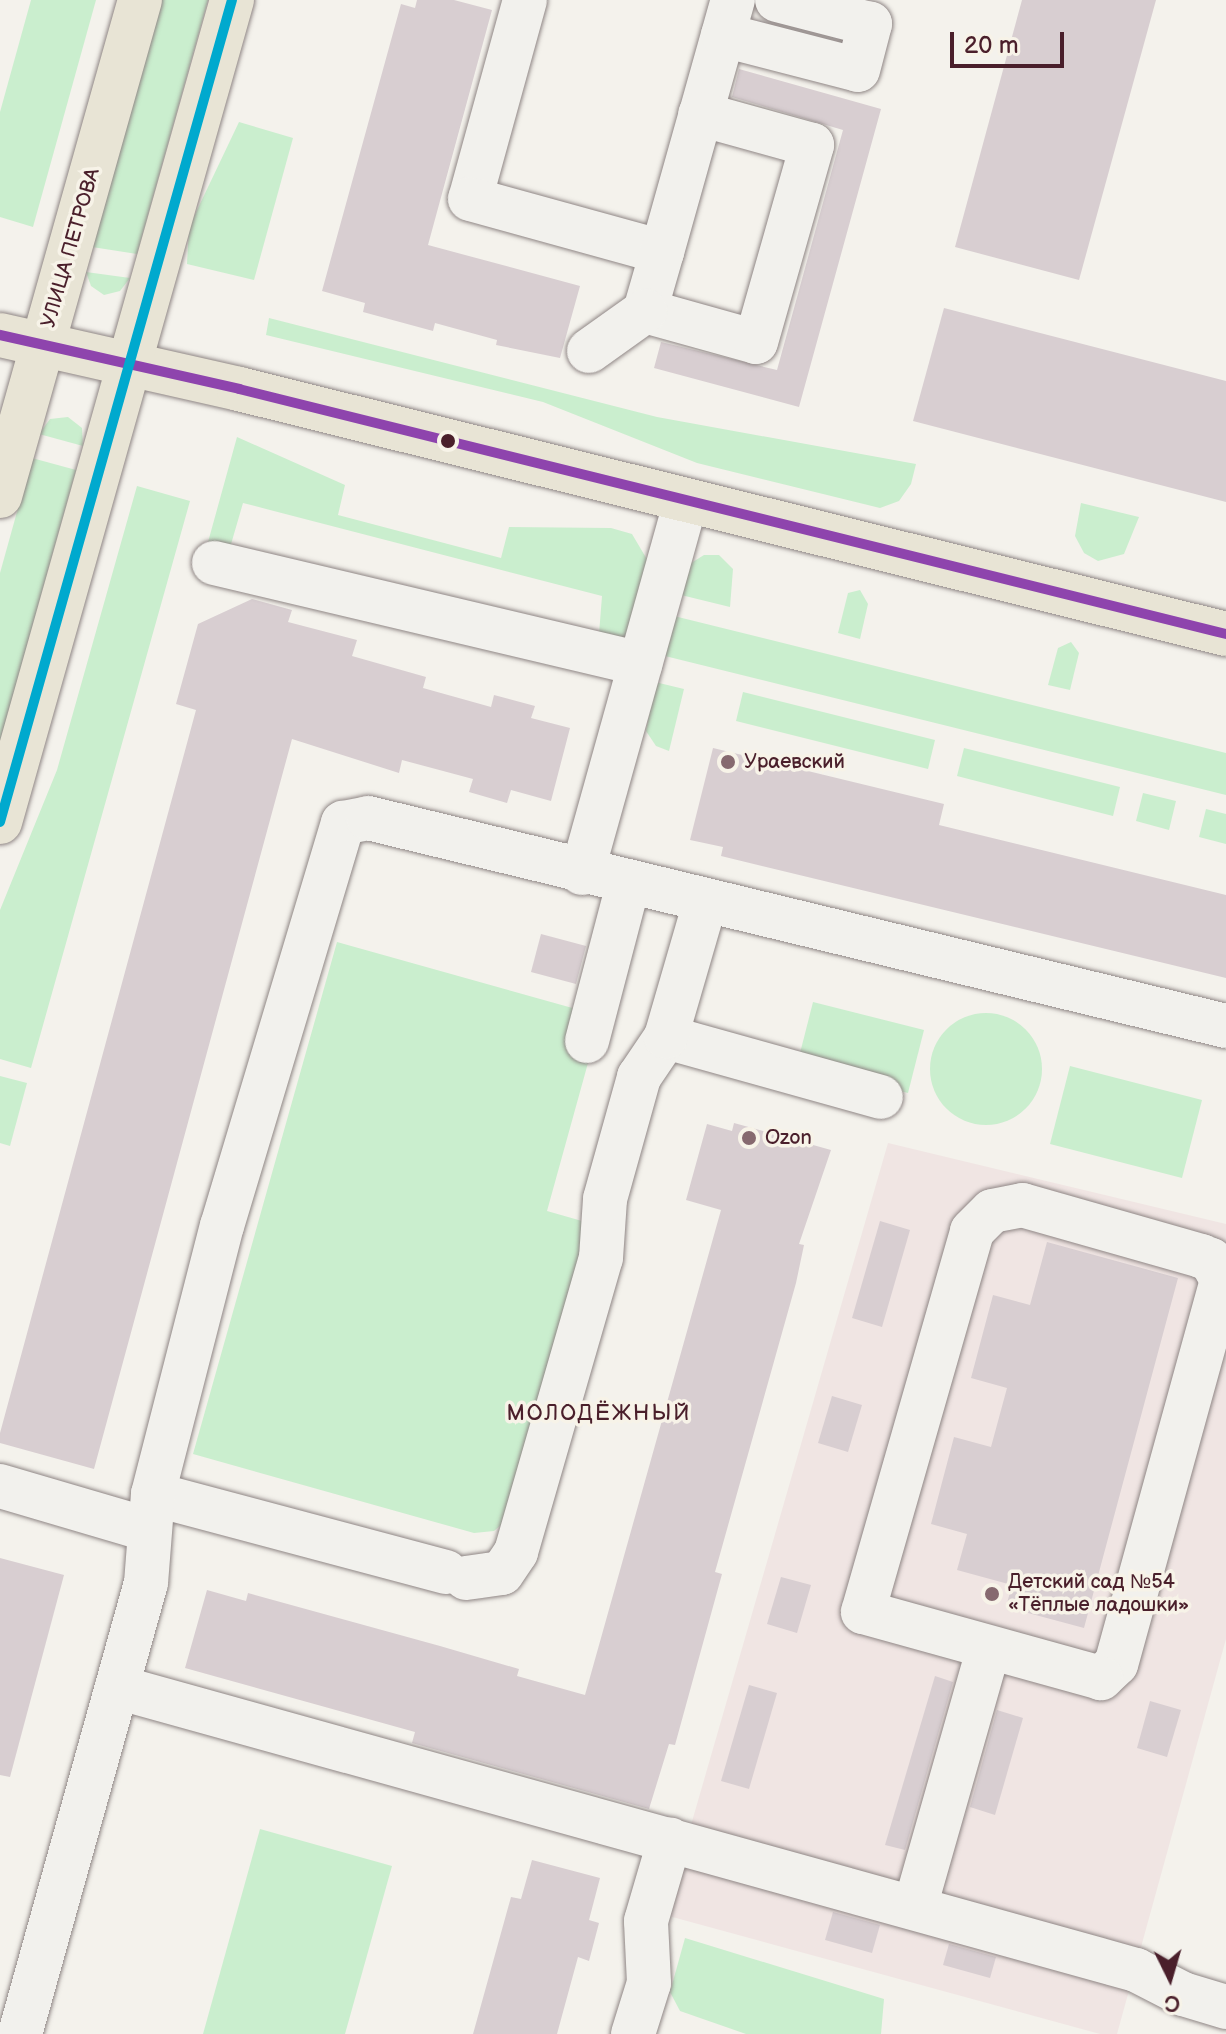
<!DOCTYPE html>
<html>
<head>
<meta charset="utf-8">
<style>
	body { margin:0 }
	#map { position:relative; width:1226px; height:2034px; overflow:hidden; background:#f4f2ec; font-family:"Balsamiq Sans",sans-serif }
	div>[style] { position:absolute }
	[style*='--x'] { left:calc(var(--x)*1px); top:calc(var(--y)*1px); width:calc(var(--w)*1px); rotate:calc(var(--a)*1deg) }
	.built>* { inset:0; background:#f0e5e3 }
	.green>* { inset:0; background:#caeece }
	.round { border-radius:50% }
	.building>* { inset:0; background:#d8ced1 }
	.roads { filter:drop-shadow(0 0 2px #8f8685) drop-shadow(0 0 2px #8f8685) }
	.minor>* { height:44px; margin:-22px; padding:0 22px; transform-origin:22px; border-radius:22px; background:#f2f1ed }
	.major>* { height:44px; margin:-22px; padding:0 22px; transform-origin:22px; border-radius:22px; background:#e8e4d5 }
	.bus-1>* { height:10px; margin:-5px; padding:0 5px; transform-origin:5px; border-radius:5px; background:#8e44ad }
	.bus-2>* { height:10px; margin:-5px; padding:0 5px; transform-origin:5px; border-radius:5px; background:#00a9ce }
	.dots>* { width:22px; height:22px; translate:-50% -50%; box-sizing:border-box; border:4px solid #f7f3e8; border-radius:50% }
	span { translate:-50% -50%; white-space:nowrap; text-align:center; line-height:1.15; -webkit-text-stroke:7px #f7f3e8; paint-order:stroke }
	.street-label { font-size:20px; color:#4a1f2b }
	.poi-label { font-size:20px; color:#4a1f2b }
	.left { translate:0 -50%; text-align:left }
	.neighbourhood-label { font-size:22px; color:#4a1f2b; letter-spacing:2px }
	.north { position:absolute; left:1130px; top:1938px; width:80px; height:80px; -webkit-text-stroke:6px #f7f3e8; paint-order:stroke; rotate:175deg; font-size:22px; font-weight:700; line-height:32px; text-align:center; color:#4a1f2b }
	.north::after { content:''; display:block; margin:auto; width:28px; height:36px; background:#4a1f2b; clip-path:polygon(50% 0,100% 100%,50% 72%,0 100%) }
	.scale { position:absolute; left:950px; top:32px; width:114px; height:36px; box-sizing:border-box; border:4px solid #4a1f2b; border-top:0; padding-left:10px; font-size:24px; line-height:28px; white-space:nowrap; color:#4a1f2b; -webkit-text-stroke:6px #f7f3e8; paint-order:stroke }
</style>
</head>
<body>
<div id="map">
	<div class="built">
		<div style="clip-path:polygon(888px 1143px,1226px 1224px,1226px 1639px,1117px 2034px,1100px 2034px,665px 1915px)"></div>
	</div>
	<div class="green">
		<div style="clip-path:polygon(31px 0,96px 0,33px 227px,0 217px,0 112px)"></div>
		<div style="clip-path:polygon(161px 0,208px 0,137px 254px,92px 247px)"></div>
		<div style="clip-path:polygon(239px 122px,293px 138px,254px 280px,187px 264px,189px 227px)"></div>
		<div style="clip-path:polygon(86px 272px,130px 278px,120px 291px,104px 295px,91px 286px)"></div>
		<div style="clip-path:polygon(269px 318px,657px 417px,916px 464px,911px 484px,899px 501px,880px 508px,697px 463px,543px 402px,266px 335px)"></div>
		<div style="clip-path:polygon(68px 417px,82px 428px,83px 446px,39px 434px,50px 419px)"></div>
		<div style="clip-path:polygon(237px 437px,345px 485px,338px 515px,501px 558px,509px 527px,611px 528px,632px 534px,648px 561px,627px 636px,622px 641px,599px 634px,602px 596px,243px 503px,227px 558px,205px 553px)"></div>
		<div style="clip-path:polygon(32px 458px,76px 470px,0 742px,0 573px)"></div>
		<div style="clip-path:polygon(137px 486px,190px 501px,31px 1068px,0 1059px,0 910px,57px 770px)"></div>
		<div style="clip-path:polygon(1081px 503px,1139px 517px,1124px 554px,1098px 561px,1084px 553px,1075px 536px)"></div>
		<div style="clip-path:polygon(704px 555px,719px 555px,733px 569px,730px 607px,677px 594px,688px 565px)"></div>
		<div style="clip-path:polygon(860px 590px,868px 604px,860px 639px,838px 633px,848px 593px)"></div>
		<div style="clip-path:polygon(674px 616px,1226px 753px,1226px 795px,665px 656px)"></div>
		<div style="clip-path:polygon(1071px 642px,1079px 653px,1070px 690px,1048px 685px,1058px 648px)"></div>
		<div style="clip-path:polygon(655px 682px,684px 689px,669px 751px,656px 746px,646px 731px)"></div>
		<div style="clip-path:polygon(743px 692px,935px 740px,928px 769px,736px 721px)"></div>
		<div style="clip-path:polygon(964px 748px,1120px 787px,1113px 816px,957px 776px)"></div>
		<div style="clip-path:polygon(1143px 793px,1176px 801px,1169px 830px,1136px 821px)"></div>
		<div style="clip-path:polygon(1206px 809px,1226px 814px,1226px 844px,1199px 837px)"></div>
		<div style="clip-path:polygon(337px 942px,601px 1016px,547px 1211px,589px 1223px,501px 1525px,494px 1531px,474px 1533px,193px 1454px)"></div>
		<div style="clip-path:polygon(813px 1002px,924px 1030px,908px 1093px,797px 1065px)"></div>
		<div class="round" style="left:930px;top:1013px;width:112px;height:112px"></div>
		<div style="clip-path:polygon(1070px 1066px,1202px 1100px,1182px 1178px,1050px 1144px)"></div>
		<div style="clip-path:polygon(0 1076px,27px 1083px,10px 1146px,0 1143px)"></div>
		<div style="clip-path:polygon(260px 1829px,392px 1866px,345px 2034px,203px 2034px)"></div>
		<div style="clip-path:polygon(685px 1938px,884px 1999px,881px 2034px,746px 2034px,680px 2011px,670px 1992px)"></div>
	</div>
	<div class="building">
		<div style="clip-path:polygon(417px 0,454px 0,492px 10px,428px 245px,580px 286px,560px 358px,496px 345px,497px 340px,435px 323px,433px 331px,363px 312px,365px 303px,322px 291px,401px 4px,415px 8px)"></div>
		<div style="clip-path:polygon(1022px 0,1156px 0,1079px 280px,955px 247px)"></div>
		<div style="clip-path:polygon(739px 69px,881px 109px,799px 407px,654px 368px,661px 342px,777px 370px,843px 130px,732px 97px)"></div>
		<div style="clip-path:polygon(944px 308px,1226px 381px,1226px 502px,913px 421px)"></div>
		<div style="clip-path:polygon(252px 599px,292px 610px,288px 622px,357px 640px,352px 656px,426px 677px,423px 688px,491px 707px,494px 695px,535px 706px,531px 718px,570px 728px,551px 801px,511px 790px,507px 803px,469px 792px,473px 779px,402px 760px,399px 773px,292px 739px,94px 1469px,0 1443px,0 1433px,196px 710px,176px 704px,198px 624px)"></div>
		<div style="clip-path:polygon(713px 748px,944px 804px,939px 825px,1226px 895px,1226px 978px,721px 856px,723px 847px,690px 840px)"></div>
		<div style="clip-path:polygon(541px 934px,586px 946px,576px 984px,531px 972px)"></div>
		<div style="clip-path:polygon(734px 1123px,831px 1150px,799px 1244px,804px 1245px,796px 1283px,715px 1572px,722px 1574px,675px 1745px,669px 1744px,649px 1809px,412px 1743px,415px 1732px,185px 1668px,207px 1590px,246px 1601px,248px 1593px,440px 1646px,519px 1669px,517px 1676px,585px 1695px,721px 1210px,686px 1200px,707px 1124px,732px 1131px)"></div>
		<div style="clip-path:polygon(880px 1221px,910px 1230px,882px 1327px,852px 1318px)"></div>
		<div style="clip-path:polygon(1047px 1242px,1178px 1278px,1084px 1628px,1006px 1607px,1012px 1585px,957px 1570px,967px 1534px,931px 1524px,954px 1437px,991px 1447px,1007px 1388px,971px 1378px,993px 1295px,1030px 1305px)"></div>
		<div style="clip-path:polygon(832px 1396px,862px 1405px,848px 1452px,818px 1443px)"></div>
		<div style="clip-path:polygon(0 1558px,64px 1575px,10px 1777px,0 1775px)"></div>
		<div style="clip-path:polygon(781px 1577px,811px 1585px,797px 1633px,767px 1624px)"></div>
		<div style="clip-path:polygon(935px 1676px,953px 1682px,905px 1850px,885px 1845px)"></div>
		<div style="clip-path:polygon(749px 1685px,777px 1693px,749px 1789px,721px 1781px)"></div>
		<div style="clip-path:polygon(1150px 1701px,1181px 1710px,1167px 1757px,1137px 1748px)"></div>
		<div style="clip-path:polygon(997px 1710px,1023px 1718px,995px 1815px,970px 1807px)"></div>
		<div style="clip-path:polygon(532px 1860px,600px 1878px,589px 1920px,599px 1923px,589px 1961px,578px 1957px,557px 2034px,473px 2034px,511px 1897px,521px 1899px)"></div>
		<div style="clip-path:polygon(833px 1912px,880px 1925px,872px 1953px,825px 1940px)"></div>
		<div style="clip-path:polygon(949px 1944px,996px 1957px,990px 1978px,943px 1965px)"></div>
	</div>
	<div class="roads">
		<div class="minor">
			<div style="--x:525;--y:0;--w:206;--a:105.4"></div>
			<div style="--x:470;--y:199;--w:199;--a:15.4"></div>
			<div style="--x:662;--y:252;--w:262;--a:-74.3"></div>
			<div style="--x:723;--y:35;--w:139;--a:14.5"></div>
			<div style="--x:858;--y:70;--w:48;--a:-75.4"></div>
			<div style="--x:870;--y:24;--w:96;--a:-165.5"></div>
			<div style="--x:662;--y:252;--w:61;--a:106.1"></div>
			<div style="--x:645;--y:311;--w:115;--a:15.6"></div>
			<div style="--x:756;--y:342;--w:205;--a:-74.1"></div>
			<div style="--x:812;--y:145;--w:116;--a:-164.5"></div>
			<div style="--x:589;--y:351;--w:69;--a:-35.5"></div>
			<div style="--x:214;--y:563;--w:438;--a:13.3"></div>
			<div style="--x:582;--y:873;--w:387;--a:-74.4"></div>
			<div style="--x:666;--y:1037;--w:223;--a:15.6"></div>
			<div style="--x:587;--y:1041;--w:161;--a:-75.3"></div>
			<div style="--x:1022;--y:1205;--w:186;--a:15.9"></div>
			<div style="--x:1201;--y:1256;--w:11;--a:22"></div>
			<div style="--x:1211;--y:1260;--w:23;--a:61"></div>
			<div style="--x:1222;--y:1280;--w:398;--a:105.4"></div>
			<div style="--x:1116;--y:1664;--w:21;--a:137"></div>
			<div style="--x:1101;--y:1678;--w:247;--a:-164.5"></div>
			<div style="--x:863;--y:1612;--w:396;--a:-74"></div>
			<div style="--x:972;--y:1231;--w:28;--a:-45"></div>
			<div style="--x:992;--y:1211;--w:31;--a:-11"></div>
			<div style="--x:0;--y:1486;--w:152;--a:16.4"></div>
			<div style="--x:153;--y:1494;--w:303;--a:14.9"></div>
			<div style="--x:466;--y:1578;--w:36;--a:-8"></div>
			<div style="--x:502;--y:1573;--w:25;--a:-56"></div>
			<div style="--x:516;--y:1552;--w:306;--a:-73.9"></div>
			<div style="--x:601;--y:1258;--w:59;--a:-86.1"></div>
			<div style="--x:605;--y:1199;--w:127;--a:-74.4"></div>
			<div style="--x:639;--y:1077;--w:48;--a:-56"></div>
			<div style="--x:666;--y:1037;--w:140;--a:-73.8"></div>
			<div style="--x:117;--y:1687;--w:1058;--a:15.52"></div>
			<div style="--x:1136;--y:1970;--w:53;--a:27.1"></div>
			<div style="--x:1183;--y:1994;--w:45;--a:16.8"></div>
			<div style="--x:915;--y:1907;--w:269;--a:-74.1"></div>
			<div style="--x:20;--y:2034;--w:468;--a:-74.4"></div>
			<div style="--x:146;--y:1583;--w:89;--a:-85.5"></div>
			<div style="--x:153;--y:1494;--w:277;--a:-75.6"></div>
			<div style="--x:222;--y:1226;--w:421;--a:-73.3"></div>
			<div style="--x:343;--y:823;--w:25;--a:-11"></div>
			<div style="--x:368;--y:818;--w:883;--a:13.63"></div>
			<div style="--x:633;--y:2034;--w:53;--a:-72.6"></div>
			<div style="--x:649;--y:1983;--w:62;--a:-92.8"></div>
			<div style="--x:646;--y:1921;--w:85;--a:-73.7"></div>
		</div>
		<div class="major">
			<div style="--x:0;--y:335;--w:245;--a:12.7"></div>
			<div style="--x:239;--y:389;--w:1017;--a:13.94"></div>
			<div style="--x:0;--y:496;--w:515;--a:-74.24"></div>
			<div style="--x:0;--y:822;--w:854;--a:-74.24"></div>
		</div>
	</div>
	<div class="bus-1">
		<div style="--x:0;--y:335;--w:245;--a:12.7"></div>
		<div style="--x:239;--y:389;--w:1017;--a:13.94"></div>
	</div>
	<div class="bus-2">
		<div style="--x:0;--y:822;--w:854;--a:-74.24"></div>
	</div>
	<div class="dots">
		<div style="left:448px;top:441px;background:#4a1f2b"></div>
		<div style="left:728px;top:762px;background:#86696f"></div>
		<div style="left:749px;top:1138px;background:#86696f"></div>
		<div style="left:992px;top:1594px;background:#86696f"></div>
	</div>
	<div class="street-label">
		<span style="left:71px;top:248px;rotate:-74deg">УЛИЦА ПЕТРОВА</span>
	</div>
	<div class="poi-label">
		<span class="left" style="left:744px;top:762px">Ураевский</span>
		<span class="left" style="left:765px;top:1138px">Ozon</span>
		<span class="left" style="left:1008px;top:1594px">Детский сад №54<br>«Тёплые ладошки»</span>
	</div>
	<div class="neighbourhood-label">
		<span style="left:599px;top:1414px">МОЛОДЁЖНЫЙ</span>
	</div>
	<div class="north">С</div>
	<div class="scale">20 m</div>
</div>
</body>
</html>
